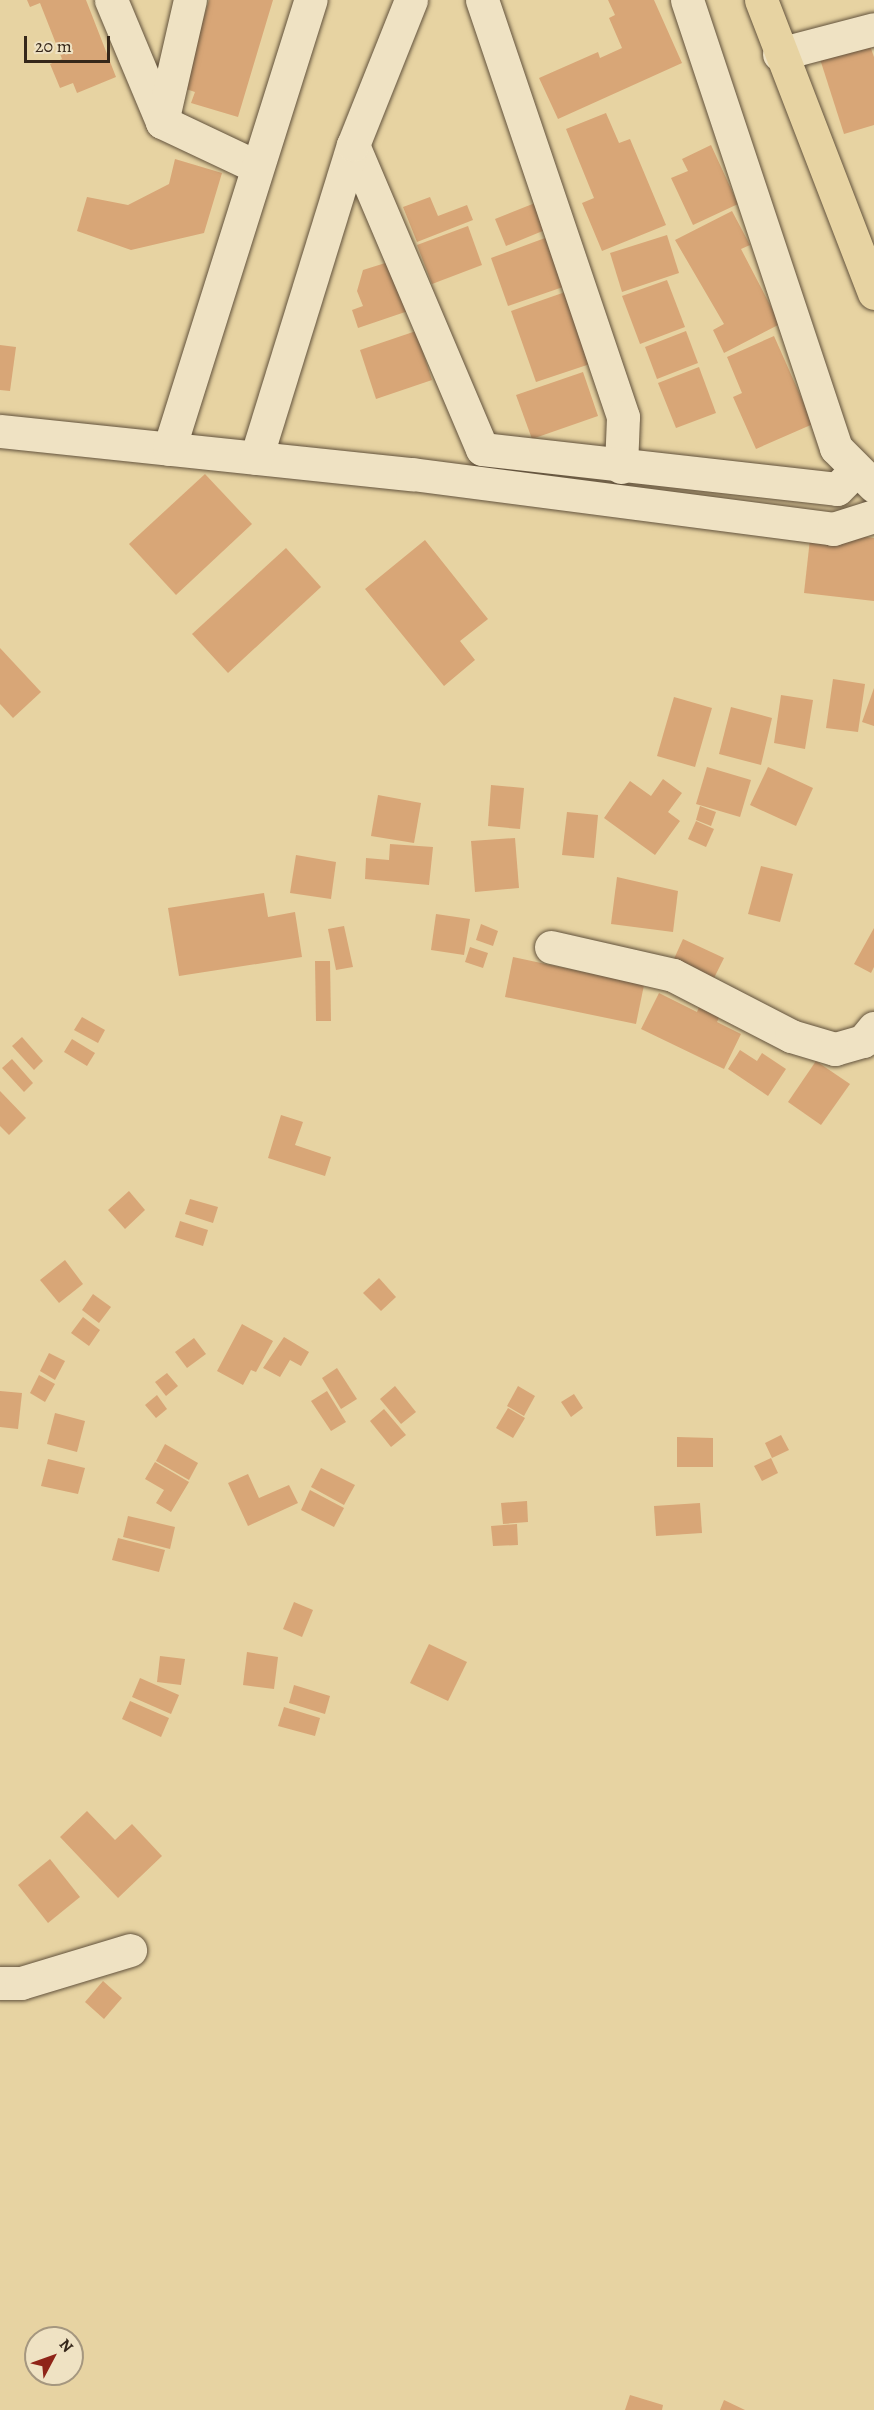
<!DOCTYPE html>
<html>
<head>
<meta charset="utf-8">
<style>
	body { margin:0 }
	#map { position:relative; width:874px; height:2410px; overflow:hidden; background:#e7d3a2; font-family:Alegreya,serif }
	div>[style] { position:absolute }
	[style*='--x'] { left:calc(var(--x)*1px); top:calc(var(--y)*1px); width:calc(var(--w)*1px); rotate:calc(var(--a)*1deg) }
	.building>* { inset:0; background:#d8a677 }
	.roads { filter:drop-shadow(0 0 2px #62523c) drop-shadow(0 0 2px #62523c) }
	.minor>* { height:33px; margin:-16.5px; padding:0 16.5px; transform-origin:16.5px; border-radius:16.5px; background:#efe2c3 }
	.major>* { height:33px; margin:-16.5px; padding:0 16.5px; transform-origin:16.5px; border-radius:16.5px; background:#e7d3a2 }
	span { translate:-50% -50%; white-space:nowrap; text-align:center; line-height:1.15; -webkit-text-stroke:5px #efe2c3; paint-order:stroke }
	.north { position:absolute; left:24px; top:2326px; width:60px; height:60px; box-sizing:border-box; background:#efe2c3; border:2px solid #a5977f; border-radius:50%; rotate:49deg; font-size:16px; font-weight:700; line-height:24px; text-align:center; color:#36271a }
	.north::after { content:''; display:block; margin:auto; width:21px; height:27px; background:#8f2418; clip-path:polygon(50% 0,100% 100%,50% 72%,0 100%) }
	.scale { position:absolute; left:24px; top:36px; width:86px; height:27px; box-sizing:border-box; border:3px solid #36271a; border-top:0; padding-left:8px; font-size:18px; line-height:21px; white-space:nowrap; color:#36271a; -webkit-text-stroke:4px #efe2c3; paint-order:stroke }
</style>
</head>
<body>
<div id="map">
	<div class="building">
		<div style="clip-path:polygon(27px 0,86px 0,116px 77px,77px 93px,73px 83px,60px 88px,50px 64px,62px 59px,40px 3px,30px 7px)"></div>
		<div style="clip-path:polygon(209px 0,273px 0,238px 117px,191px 103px,195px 92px,183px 88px)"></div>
		<div style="clip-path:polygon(608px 0,654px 0,682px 63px,558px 119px,539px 78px,598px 52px,600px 58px,622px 48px,609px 18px,615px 15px)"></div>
		<div style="clip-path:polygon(869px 43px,874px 57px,874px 125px,844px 134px,820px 59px)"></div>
		<div style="clip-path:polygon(606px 113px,619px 143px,630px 139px,666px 225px,602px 251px,582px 203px,594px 198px,566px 129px)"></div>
		<div style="clip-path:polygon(711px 145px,738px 204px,693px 225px,671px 178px,688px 171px,682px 159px)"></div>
		<div style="clip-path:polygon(175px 159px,222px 173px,204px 233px,131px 250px,77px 231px,87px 197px,128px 205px,169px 184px)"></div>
		<div style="clip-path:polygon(430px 197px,438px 216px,467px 205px,473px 220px,417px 242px,403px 207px)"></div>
		<div style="clip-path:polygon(540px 201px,550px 228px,506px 246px,495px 219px)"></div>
		<div style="clip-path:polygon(732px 211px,750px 245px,741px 249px,780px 324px,724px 353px,713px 330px,724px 324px,675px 240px)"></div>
		<div style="clip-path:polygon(468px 226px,482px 265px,432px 284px,417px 245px)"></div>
		<div style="clip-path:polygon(667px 235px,679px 273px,622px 292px,610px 253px)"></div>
		<div style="clip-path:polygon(545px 238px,563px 287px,508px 306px,491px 258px)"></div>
		<div style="clip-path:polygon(398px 259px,414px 309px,358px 328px,352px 310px,363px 306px,357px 291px,363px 270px)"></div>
		<div style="clip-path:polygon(667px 280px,685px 327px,640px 344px,622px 296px)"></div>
		<div style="clip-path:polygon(568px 291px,593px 363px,536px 382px,511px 311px)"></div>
		<div style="clip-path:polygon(416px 331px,432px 380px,376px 399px,360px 350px)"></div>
		<div style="clip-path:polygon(686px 331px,698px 363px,657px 379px,645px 347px)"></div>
		<div style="clip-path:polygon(774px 336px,813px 424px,756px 449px,733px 397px,742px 393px,727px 357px)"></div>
		<div style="clip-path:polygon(0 345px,16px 347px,10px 391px,0 390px)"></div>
		<div style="clip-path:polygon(699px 367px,716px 413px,676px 428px,658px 383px)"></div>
		<div style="clip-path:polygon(583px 372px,598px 416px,532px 439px,516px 395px)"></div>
		<div style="clip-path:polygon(205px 474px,252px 524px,176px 595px,129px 544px)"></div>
		<div style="clip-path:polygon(811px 530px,874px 538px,874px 601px,804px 593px)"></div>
		<div style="clip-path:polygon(425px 540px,488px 619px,460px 641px,475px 660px,444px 686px,365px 589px)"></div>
		<div style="clip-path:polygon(286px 548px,321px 587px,228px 673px,192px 634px)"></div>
		<div style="clip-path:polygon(0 648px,41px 692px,13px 718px,0 704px)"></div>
		<div style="clip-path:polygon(833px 679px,865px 684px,858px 732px,826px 728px)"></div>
		<div style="clip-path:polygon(874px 688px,874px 726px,862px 722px)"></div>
		<div style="clip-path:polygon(781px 695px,813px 700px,805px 749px,774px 743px)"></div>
		<div style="clip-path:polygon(674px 697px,712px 708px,695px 767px,657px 756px)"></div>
		<div style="clip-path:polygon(731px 707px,772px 718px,761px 765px,719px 754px)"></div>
		<div style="clip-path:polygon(707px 767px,751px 780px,740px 817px,696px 804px)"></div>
		<div style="clip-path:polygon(768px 767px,813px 788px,796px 826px,750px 805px)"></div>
		<div style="clip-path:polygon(663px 779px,682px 793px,668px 812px,680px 821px,655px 855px,604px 818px,630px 781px,651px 796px)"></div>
		<div style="clip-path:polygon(491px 785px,524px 788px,520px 829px,488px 826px)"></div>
		<div style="clip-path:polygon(378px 795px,421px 803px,414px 843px,371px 836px)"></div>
		<div style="clip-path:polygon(700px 806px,716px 812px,711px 826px,696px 820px)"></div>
		<div style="clip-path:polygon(567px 812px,598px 815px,594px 858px,562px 855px)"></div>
		<div style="clip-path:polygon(696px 821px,714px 829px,706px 847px,688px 839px)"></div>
		<div style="clip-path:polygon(515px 838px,519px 888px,475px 892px,471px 841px)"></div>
		<div style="clip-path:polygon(390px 844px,433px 847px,429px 885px,365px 879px,366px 858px,389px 860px)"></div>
		<div style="clip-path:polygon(296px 855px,336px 862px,331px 899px,290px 893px)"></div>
		<div style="clip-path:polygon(761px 866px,793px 874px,780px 922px,748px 914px)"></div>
		<div style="clip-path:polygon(617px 877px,678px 891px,673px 932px,611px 924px)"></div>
		<div style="clip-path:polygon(264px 893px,268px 917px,295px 912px,302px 957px,179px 976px,168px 908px)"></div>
		<div style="clip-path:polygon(436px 914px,470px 919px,464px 955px,431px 950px)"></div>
		<div style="clip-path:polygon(481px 924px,498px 931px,493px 946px,476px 940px)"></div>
		<div style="clip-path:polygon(344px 926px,353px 967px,336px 970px,328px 929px)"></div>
		<div style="clip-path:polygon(874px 928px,874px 967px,871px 973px,854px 964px)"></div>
		<div style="clip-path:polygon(683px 939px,724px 958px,713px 980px,673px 961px)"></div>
		<div style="clip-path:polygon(470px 947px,488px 953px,483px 968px,465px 962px)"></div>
		<div style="clip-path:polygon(513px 957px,644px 985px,636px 1024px,505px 997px)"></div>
		<div style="clip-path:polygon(315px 961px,330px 961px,331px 1021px,316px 1021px)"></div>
		<div style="clip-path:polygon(659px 993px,697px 1012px,702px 1000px,723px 1009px,717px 1022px,741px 1034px,724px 1069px,641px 1029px)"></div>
		<div style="clip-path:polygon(82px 1017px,105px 1030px,98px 1043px,74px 1030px)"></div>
		<div style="clip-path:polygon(22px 1037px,43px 1061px,34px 1070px,12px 1046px)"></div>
		<div style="clip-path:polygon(72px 1039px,95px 1053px,87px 1066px,64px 1052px)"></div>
		<div style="clip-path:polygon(740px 1050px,757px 1061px,762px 1053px,786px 1069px,768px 1096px,728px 1069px)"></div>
		<div style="clip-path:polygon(12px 1059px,33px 1083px,24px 1092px,2px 1068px)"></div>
		<div style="clip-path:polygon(816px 1061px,850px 1084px,821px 1125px,788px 1102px)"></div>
		<div style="clip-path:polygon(0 1091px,26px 1118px,9px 1135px,0 1126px)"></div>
		<div style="clip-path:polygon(281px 1115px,303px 1122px,295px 1145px,331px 1157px,325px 1176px,268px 1158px)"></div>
		<div style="clip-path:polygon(129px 1191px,145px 1210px,125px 1229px,108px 1210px)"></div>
		<div style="clip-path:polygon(190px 1199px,218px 1207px,213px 1223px,185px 1214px)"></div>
		<div style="clip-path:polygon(180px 1221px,208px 1230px,203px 1246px,175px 1237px)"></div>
		<div style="clip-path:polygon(65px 1260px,83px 1284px,59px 1303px,40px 1280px)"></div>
		<div style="clip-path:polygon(379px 1278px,396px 1297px,381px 1311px,363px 1293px)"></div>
		<div style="clip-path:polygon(93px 1294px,111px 1307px,99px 1323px,82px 1310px)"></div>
		<div style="clip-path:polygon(83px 1317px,100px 1330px,89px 1346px,71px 1333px)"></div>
		<div style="clip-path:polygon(242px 1324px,273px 1341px,256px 1372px,251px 1370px,243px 1385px,217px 1371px)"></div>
		<div style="clip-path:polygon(284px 1337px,309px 1352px,301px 1366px,290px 1360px,280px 1377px,263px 1368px)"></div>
		<div style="clip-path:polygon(194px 1338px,206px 1354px,187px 1368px,175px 1352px)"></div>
		<div style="clip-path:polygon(49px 1353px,65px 1361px,55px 1380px,40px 1371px)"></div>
		<div style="clip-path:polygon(337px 1368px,357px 1399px,341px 1409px,322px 1378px)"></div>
		<div style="clip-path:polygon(167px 1373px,178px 1386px,166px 1396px,155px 1382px)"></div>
		<div style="clip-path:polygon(39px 1375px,55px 1384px,45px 1402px,30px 1393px)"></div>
		<div style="clip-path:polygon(395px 1386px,416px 1412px,401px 1424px,380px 1399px)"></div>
		<div style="clip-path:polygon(518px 1386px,535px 1396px,524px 1416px,507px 1406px)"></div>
		<div style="clip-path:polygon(0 1391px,22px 1393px,18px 1429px,0 1427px)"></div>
		<div style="clip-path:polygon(327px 1391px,346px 1422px,331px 1431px,311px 1401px)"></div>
		<div style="clip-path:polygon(574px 1394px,583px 1408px,571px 1417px,561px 1402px)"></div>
		<div style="clip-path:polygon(157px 1395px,167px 1409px,156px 1418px,145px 1405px)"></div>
		<div style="clip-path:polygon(508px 1408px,525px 1418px,513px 1438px,496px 1428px)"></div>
		<div style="clip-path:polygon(384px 1409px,406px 1435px,391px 1447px,370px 1421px)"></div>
		<div style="clip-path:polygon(55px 1413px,85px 1421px,77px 1452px,47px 1444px)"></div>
		<div style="clip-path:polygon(781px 1435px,789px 1450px,772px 1458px,765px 1443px)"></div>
		<div style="clip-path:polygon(677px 1437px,713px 1438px,713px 1467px,677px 1467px)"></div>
		<div style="clip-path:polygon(165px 1444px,198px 1463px,189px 1480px,156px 1461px)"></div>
		<div style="clip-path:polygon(771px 1458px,778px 1473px,762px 1481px,754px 1466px)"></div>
		<div style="clip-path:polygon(48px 1459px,85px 1468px,78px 1494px,41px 1486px)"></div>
		<div style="clip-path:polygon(155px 1462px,189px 1482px,171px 1512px,156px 1503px,164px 1490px,145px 1479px)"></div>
		<div style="clip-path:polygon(321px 1468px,355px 1485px,344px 1505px,311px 1487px)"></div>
		<div style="clip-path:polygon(248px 1474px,259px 1498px,289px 1485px,298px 1503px,248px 1526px,228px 1483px)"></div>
		<div style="clip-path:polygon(310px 1490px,344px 1508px,334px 1527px,301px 1510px)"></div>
		<div style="clip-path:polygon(527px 1501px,528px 1522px,503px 1524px,501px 1503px)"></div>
		<div style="clip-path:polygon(700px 1503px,702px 1533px,656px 1536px,654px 1506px)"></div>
		<div style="clip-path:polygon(128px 1516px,175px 1527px,170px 1549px,123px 1537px)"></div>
		<div style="clip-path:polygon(517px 1524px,518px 1545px,493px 1546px,491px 1526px)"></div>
		<div style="clip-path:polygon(118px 1538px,165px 1550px,159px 1572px,112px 1560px)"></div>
		<div style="clip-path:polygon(294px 1602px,313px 1610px,302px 1637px,283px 1629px)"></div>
		<div style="clip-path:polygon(429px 1644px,467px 1662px,448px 1701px,410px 1683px)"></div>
		<div style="clip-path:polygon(247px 1652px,278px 1657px,274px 1689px,243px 1685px)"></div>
		<div style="clip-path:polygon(160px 1656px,185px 1659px,181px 1685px,157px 1682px)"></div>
		<div style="clip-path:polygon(140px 1678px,179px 1695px,171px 1714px,132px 1697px)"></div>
		<div style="clip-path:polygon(294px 1685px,330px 1696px,325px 1714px,289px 1703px)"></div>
		<div style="clip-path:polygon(130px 1701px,169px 1718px,161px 1737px,122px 1719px)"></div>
		<div style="clip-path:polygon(284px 1707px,320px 1718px,315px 1736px,278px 1726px)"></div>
		<div style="clip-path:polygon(87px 1811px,115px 1840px,132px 1824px,162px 1856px,118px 1898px,60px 1837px)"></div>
		<div style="clip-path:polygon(50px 1859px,80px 1897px,48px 1923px,18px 1885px)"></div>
		<div style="clip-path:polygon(103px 1981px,122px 1998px,104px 2019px,85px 2002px)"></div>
		<div style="clip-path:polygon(630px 2395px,663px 2405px,662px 2410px,625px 2410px)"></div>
		<div style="clip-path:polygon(724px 2400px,745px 2410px,720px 2410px)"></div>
	</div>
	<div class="roads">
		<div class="minor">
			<div style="--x:111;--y:0;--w:132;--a:67.3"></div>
			<div style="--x:162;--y:122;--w:105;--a:25.3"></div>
			<div style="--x:482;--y:0;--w:440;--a:71.3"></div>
			<div style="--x:623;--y:417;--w:50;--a:92.3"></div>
			<div style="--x:687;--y:0;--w:472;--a:71.6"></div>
			<div style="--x:836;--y:448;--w:54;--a:45"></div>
			<div style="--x:779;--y:54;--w:98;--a:-14.7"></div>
			<div style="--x:162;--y:122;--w:125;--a:-77.1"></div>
			<div style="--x:353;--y:145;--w:330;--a:67"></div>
			<div style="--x:482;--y:449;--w:357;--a:6.4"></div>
			<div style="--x:837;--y:489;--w:24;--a:-45"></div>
			<div style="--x:0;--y:431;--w:414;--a:6"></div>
			<div style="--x:412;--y:474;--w:425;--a:7.4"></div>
			<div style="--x:833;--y:529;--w:43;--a:-17.6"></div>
			<div style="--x:169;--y:449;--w:471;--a:-72.5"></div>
			<div style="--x:256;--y:458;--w:328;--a:-72.8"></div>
			<div style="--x:353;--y:145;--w:156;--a:-68.2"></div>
			<div style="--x:551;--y:947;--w:125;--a:12.9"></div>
			<div style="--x:673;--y:975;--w:133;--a:27.3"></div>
			<div style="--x:791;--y:1036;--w:46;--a:16.5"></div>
			<div style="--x:835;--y:1049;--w:29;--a:-16"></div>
			<div style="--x:863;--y:1041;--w:17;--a:-50"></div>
			<div style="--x:0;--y:1983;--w:21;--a:0"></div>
			<div style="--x:21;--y:1983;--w:114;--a:-16.8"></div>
		</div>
		<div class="major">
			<div style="--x:761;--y:0;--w:314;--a:68.9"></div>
		</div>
	</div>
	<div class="north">N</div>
	<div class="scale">20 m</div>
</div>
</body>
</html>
